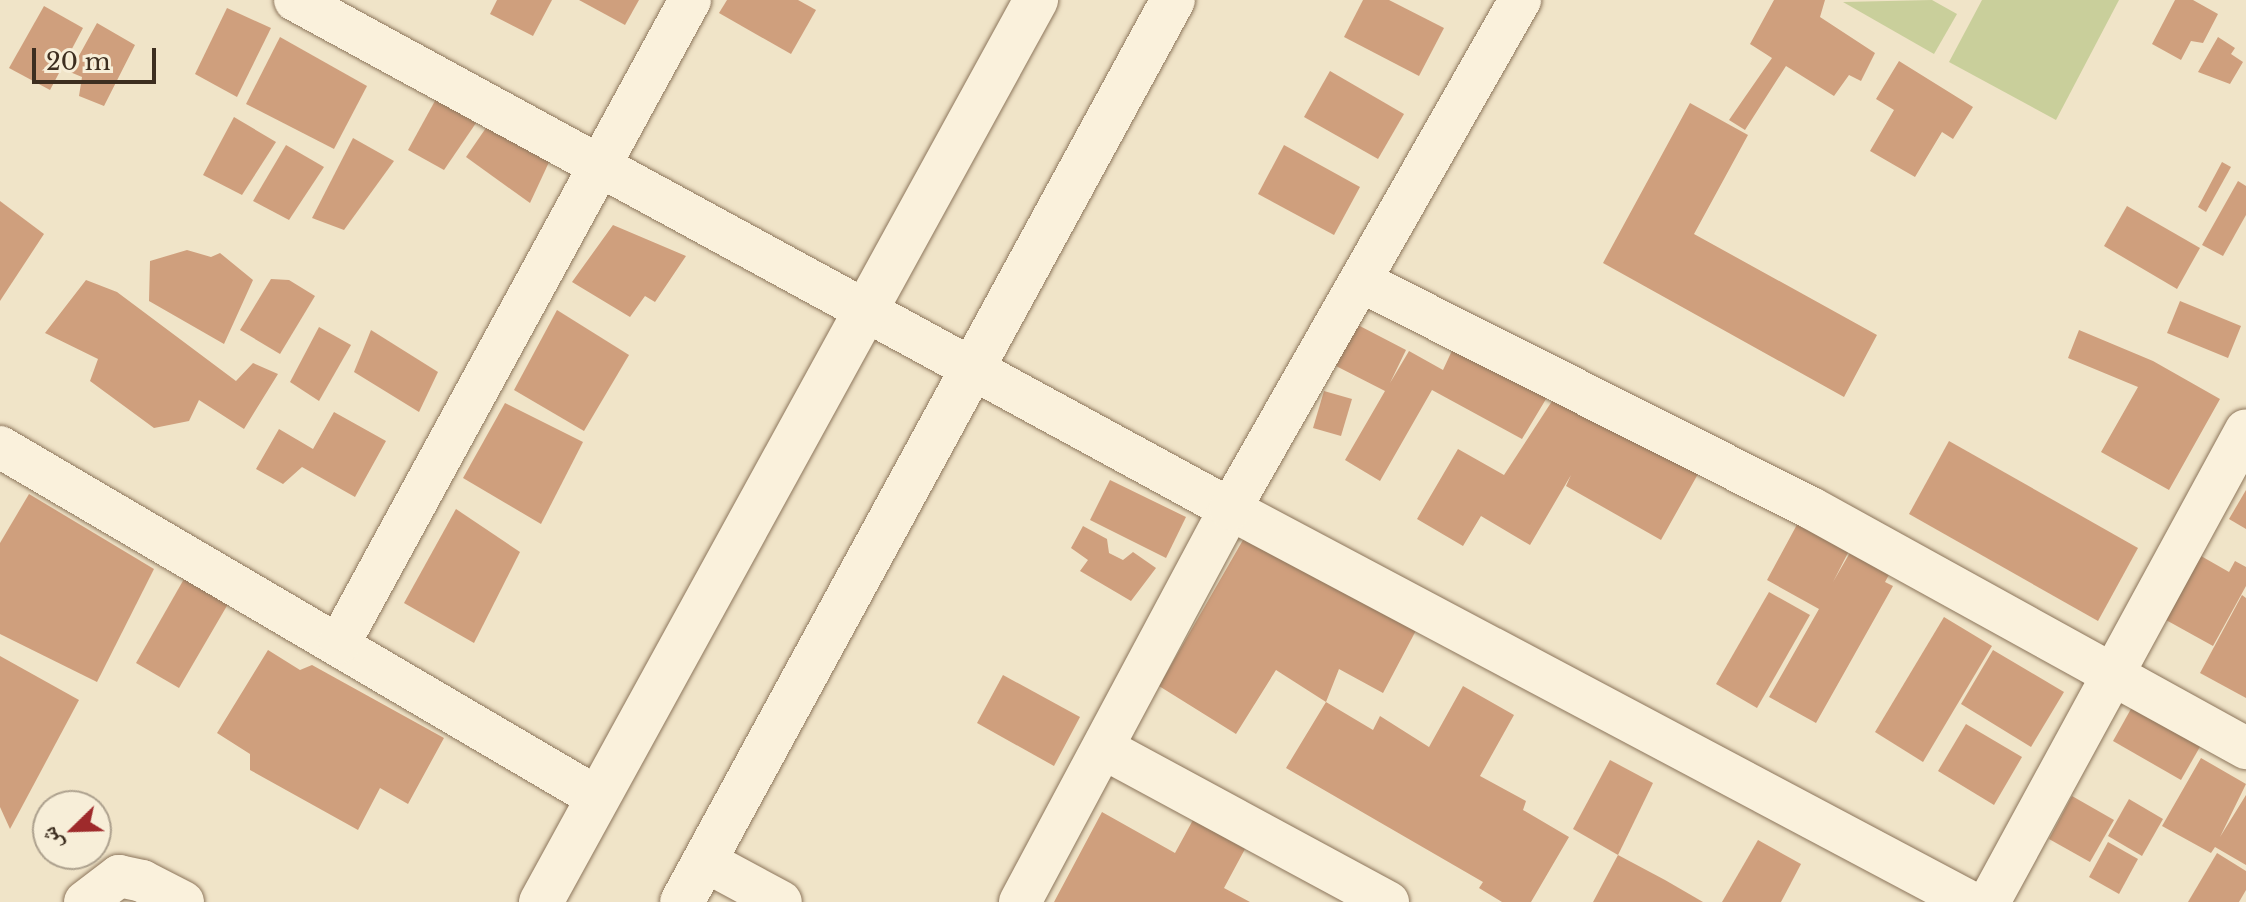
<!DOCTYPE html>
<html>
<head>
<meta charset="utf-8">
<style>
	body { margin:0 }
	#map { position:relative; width:2246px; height:902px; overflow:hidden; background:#f0e4c8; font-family:"Libre Baskerville","Noto Naskh Arabic",serif }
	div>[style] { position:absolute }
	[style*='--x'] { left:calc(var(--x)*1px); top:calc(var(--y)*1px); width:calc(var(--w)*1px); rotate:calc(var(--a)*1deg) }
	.green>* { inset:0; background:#c9cf9b }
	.building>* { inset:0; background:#cf9f7d }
	.roads { filter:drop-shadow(0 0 2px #8d765c) drop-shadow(0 0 2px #8d765c) }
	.street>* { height:42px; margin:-21px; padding:0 21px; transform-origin:21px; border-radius:21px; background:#faf1dc }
	.secondary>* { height:44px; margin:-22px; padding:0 22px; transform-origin:22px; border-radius:22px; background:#faf1dc }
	span { translate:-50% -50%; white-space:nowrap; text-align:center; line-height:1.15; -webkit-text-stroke:8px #f7eed8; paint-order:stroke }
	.north { position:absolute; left:32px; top:790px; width:80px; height:80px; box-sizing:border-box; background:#f7eed8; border:2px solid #ada18e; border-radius:50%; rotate:247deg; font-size:22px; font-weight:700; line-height:32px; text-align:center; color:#3d2e20 }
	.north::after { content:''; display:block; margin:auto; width:28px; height:36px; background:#9e2a2b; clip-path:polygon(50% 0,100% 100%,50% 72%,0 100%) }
	.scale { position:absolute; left:32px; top:48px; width:124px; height:36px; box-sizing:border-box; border:4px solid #3d2e20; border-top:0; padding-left:10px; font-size:24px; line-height:28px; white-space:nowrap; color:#3d2e20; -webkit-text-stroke:6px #f7eed8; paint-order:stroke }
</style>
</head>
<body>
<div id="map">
	<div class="green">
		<div style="clip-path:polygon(1932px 0,1957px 14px,1934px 54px,1843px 2px)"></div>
		<div style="clip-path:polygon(1982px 0,2119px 0,2056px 120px,1949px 62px)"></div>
	</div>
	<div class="building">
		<div style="clip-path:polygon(497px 0,552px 0,533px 36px,490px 14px)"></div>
		<div style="clip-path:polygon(579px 0,639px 0,625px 25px)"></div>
		<div style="clip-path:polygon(727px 0,798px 0,816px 10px,791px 54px,719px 13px)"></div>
		<div style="clip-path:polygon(1363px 0,1389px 0,1444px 28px,1419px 76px,1344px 37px)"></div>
		<div style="clip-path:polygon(1774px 0,1825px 0,1820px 17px,1875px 53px,1861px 81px,1849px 75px,1834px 96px,1786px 66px,1745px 130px,1729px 120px,1772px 58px,1750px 44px)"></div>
		<div style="clip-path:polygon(2175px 0,2193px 0,2218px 14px,2203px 43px,2191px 41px,2181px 60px,2152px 44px)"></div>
		<div style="clip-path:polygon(44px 6px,83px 28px,50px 90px,9px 68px)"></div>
		<div style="clip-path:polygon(227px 8px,271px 28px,237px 97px,195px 74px)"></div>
		<div style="clip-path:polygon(97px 23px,135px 45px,104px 106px,79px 96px,82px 77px,70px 72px)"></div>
		<div style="clip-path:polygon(280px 37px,367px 86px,334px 149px,246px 104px)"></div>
		<div style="clip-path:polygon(2218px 37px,2235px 48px,2231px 54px,2243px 62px,2230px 84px,2198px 72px)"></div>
		<div style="clip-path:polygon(1899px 61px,1973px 107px,1953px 139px,1942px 132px,1915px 177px,1870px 151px,1894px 110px,1876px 99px)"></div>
		<div style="clip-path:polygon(1330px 71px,1404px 114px,1378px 159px,1304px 117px)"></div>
		<div style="clip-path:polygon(436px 99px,476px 123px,444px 170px,408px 150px)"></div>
		<div style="clip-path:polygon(1690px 103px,1748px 135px,1694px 234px,1877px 335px,1844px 397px,1603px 263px)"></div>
		<div style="clip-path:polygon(234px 117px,276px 142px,242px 195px,203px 175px)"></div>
		<div style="clip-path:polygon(488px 125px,550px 160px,530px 203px,466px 157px)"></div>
		<div style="clip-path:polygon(353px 138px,394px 161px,344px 230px,312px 218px)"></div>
		<div style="clip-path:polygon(286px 145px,324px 167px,289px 220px,253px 201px)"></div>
		<div style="clip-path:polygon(1284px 145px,1360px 187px,1334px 235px,1258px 194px)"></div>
		<div style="clip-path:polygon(2222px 162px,2231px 167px,2206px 212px,2198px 207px)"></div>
		<div style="clip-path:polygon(2238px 181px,2246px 186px,2246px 215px,2223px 256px,2202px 245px)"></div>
		<div style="clip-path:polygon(0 201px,44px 234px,0 301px)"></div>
		<div style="clip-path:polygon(2127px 206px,2200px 248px,2177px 289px,2104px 246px)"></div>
		<div style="clip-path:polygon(613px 225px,686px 256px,655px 302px,645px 296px,630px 317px,572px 282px)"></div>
		<div style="clip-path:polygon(187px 250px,211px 257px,220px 253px,253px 280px,224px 344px,149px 301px,150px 261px)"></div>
		<div style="clip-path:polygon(271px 279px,289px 280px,315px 296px,280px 354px,240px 330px)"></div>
		<div style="clip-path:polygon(86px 280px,117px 292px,236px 381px,253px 363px,278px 374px,244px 429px,199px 400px,189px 421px,154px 428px,90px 381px,98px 359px,45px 333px)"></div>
		<div style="clip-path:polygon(2180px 301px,2241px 326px,2228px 358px,2167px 333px)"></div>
		<div style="clip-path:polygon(557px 310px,629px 355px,584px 431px,514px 390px)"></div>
		<div style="clip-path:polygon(1356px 324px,1406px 350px,1390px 383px,1409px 351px,1443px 370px,1456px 342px,1549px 394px,1522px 439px,1432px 390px,1380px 481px,1345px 460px,1385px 391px,1336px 366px)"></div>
		<div style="clip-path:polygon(319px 327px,351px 345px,319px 401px,290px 382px)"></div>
		<div style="clip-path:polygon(371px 330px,438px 372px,419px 412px,354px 372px)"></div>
		<div style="clip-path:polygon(2079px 330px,2153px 361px,2220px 399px,2169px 490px,2101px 452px,2138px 387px,2068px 358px)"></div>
		<div style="clip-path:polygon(1324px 391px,1352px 399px,1341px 436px,1313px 428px)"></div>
		<div style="clip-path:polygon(1556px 395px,1698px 474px,1661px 540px,1566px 486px,1571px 475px,1530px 545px,1481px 516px,1463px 546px,1417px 519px,1458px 449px,1504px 475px)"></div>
		<div style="clip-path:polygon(505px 403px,583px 442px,541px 524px,463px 478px)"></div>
		<div style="clip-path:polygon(334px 412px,386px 441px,355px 497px,302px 467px,283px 484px,256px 469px,279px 429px,313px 449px)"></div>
		<div style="clip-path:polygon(1949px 441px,2138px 548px,2098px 621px,1909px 514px)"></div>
		<div style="clip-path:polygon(1110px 480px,1186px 517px,1166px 558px,1090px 520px)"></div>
		<div style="clip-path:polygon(2246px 490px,2246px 529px,2229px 519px)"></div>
		<div style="clip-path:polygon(29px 494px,154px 569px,97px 682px,0 634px,0 543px)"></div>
		<div style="clip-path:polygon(456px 509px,520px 552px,474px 643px,404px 603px)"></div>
		<div style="clip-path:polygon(1800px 519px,1851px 547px,1833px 582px,1859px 537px,1897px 560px,1885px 582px,1893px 586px,1816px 723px,1769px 697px,1819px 609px,1767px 580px)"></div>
		<div style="clip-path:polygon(1083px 526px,1107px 539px,1109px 553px,1123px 560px,1133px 552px,1156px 568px,1131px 601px,1080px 571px,1088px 560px,1071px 548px)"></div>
		<div style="clip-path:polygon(1247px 533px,1421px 621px,1383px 693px,1339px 669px,1326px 702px,1276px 670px,1236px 734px,1159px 686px)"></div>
		<div style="clip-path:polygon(2201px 556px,2229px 572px,2235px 561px,2246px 567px,2246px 586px,2213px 646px,2166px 620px)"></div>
		<div style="clip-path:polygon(184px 579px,228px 604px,179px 688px,136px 663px)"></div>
		<div style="clip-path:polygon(1769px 592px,1810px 615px,1757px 708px,1716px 684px)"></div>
		<div style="clip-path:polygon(2242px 595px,2246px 598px,2246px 698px,2200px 673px)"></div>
		<div style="clip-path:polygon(1944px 617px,1992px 646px,1923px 762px,1875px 732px)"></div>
		<div style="clip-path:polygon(268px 650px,300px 670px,312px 665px,444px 738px,408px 804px,380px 788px,358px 830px,250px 770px,250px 754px,217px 733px)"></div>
		<div style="clip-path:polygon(1993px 650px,2064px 692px,2031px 747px,1961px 704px)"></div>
		<div style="clip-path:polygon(0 656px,79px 700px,10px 829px,0 807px)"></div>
		<div style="clip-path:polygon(1003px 675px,1080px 717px,1054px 766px,977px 723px)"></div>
		<div style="clip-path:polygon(1463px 686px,1514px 715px,1480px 776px,1526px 801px,1523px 810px,1569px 837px,1531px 902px,1502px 902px,1479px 888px,1483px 882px,1286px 768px,1326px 702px,1373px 730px,1380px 716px,1429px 747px)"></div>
		<div style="clip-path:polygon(2136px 700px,2205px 738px,2181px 780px,2113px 741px)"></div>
		<div style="clip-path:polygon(1966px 724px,2022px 757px,1994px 805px,1938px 771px)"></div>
		<div style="clip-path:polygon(2201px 758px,2246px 784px,2220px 837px,2246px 795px,2246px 865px,2215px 847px,2211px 853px,2162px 826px)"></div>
		<div style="clip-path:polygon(1610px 760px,1653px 783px,1618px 855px,1573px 829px)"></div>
		<div style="clip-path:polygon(2072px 796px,2114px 820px,2090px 862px,2049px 839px)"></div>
		<div style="clip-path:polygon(2129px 799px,2163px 819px,2142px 856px,2108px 836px)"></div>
		<div style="clip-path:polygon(1102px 812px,1175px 853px,1193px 820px,1245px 849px,1224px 888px,1250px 902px,1054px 902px)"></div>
		<div style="clip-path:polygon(1758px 840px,1801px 864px,1781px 902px,1722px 902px)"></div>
		<div style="clip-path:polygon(2108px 842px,2138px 859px,2119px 894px,2089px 877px)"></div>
		<div style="clip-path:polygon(2217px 853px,2246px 871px,2246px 890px,2239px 902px,2188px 902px)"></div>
		<div style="clip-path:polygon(1618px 855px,1665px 880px,1703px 902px,1593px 902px)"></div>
	</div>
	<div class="roads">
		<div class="street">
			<div style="--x:295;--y:0;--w:1065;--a:28.56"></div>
			<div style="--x:1230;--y:509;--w:838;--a:27.97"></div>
			<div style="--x:1360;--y:281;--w:505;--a:26.72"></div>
			<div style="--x:1811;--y:508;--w:497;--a:28.9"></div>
			<div style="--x:0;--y:447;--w:693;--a:30.41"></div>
			<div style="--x:340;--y:642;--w:731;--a:-61.4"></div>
			<div style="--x:1103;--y:748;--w:324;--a:28.4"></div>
			<div style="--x:705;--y:861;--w:86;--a:28.3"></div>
			<div style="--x:85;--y:902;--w:43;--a:-37.4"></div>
			<div style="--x:119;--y:876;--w:24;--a:12"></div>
			<div style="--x:142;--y:881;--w:46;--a:27.1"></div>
			<div style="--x:1020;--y:902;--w:446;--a:-61.9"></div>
			<div style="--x:1230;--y:509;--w:586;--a:-60.33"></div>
			<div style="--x:1989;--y:902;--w:537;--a:-61.43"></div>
		</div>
		<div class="secondary">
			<div style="--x:541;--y:902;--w:1029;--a:-61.24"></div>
			<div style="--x:682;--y:902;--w:1027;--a:-61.44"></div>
		</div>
	</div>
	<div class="north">ش</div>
	<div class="scale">20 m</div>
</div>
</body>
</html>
